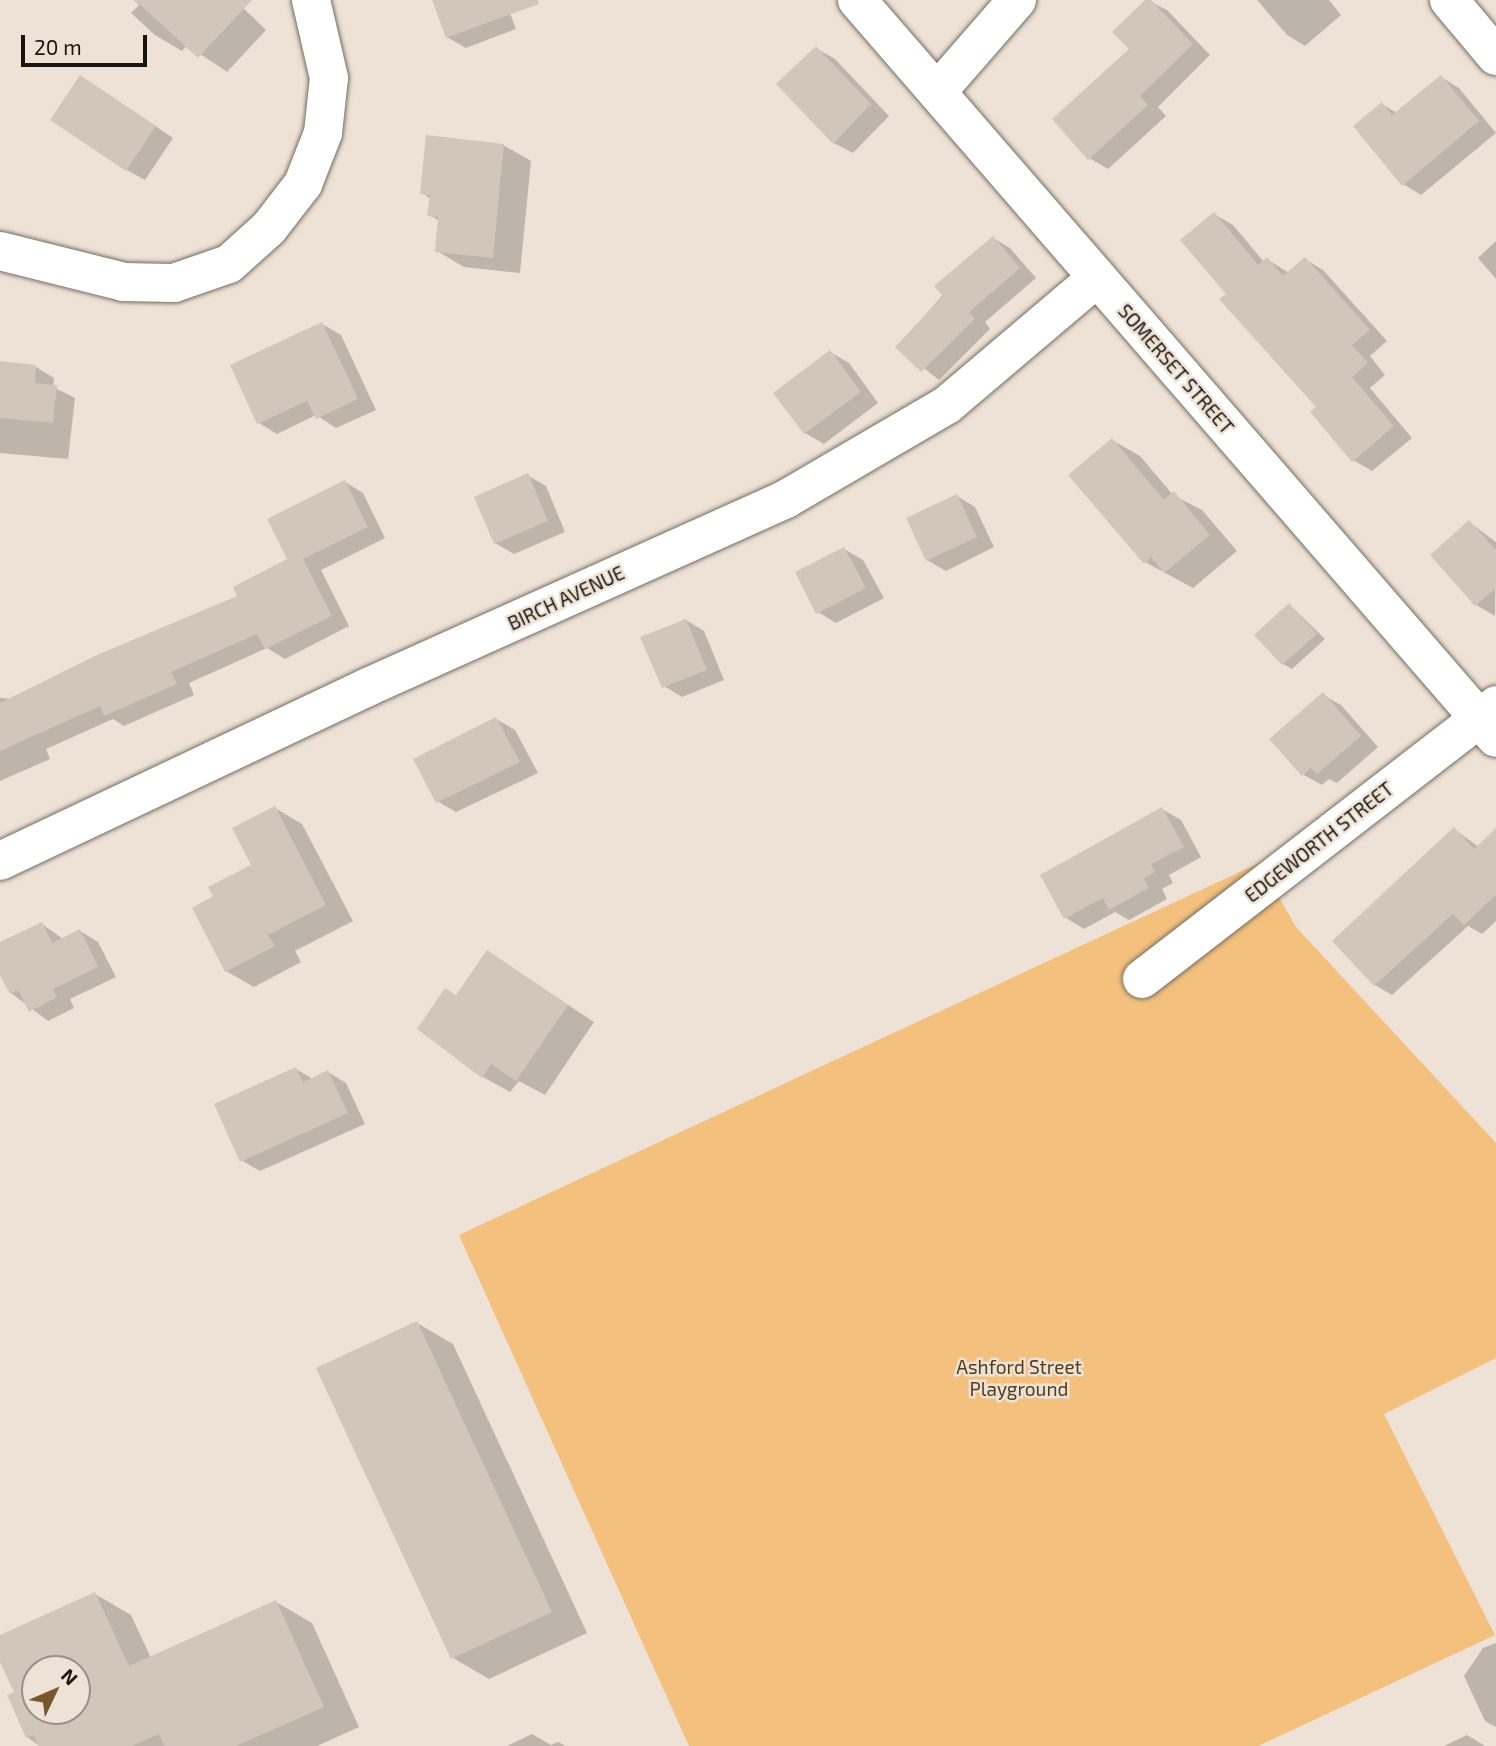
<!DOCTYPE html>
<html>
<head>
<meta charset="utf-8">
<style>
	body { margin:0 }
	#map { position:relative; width:1496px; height:1746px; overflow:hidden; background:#ede2d5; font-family:"Exo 2",sans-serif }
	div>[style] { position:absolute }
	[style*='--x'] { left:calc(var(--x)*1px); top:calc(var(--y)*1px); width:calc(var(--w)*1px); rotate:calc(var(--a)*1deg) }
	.green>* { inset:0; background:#f3c07e }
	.shadow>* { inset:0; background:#0003 }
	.building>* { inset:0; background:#d0c6b9 }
	.roads { filter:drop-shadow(0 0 2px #766d61) drop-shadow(0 0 2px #766d61) }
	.minor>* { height:38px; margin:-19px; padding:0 19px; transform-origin:19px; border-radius:19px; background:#fff }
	span { translate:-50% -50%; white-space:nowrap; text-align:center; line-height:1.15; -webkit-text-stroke:5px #ede2d5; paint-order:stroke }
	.street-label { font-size:19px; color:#181410 }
	.park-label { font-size:19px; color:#553c1a }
	.north { position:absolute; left:21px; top:1655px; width:70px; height:70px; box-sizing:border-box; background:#ede2d5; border:2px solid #989086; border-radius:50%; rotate:46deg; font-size:19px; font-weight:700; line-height:28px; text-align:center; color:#181410 }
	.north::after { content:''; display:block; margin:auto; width:24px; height:32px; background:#77572d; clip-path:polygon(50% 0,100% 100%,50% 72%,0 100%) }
	.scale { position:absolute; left:21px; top:35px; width:126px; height:32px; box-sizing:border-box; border:4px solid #181410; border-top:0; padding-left:9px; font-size:21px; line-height:24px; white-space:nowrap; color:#181410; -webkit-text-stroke:5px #ede2d5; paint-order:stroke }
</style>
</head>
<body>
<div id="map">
	<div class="green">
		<div style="clip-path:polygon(1259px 863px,1296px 927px,1496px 1143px,1496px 1358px,1384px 1414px,1495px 1635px,1258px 1746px,689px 1746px,459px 1235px)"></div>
	</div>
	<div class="shadow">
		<div style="clip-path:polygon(134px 0,243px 0,239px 4px,266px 30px,227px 72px,187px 45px,182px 51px,155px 35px,131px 13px,139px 5px)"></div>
		<div style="clip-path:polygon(433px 0,505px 0,516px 29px,466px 48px,447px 37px)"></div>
		<div style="clip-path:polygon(1147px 0,1167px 10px,1210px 55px,1158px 107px,1166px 116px,1108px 169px,1089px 158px)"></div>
		<div style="clip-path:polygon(1257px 0,1329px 0,1341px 15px,1305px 46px,1287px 35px)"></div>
		<div style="clip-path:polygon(816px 48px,835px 59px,889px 116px,853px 153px,834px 143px)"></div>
		<div style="clip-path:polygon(1441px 77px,1459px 88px,1496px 133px,1421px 195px,1403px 184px,1382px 104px,1397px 113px)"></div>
		<div style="clip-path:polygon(99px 88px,173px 138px,145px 180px,127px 170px)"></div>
		<div style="clip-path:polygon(503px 145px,531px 161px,520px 273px,464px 267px,437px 251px,440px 221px,429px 215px,431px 199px,422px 193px)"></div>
		<div style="clip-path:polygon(1214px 214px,1233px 225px,1264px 262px,1267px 259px,1289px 273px,1305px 259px,1323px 270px,1387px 341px,1370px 356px,1385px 375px,1370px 388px,1412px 438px,1372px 471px,1353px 460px,1319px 407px,1228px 294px)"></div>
		<div style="clip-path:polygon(993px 238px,1010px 248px,1036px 278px,985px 322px,990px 329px,939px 380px,897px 347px)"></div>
		<div style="clip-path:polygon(1496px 241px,1496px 279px,1478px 258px)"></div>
		<div style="clip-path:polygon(322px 324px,341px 335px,376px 410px,336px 428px,316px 415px,277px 434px,259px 423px)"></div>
		<div style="clip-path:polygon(830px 352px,849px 363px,878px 403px,824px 444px,805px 433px)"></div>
		<div style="clip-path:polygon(0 363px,36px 367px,54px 378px,53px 387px,75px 398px,68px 459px,0 453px)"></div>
		<div style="clip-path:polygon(1112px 440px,1140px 456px,1173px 495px,1202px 510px,1237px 551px,1193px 588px,1145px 562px)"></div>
		<div style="clip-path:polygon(527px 475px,546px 486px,565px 532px,514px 554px,495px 543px)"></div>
		<div style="clip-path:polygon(345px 482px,363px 493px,385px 538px,321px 570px,349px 626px,285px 659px,267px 648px,189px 683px,194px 695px,124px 726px,113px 719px,46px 749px,50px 759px,0 781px,0 698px,14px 699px,239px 597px,289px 560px)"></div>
		<div style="clip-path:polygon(957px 496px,975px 507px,994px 547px,946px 571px,927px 560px)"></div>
		<div style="clip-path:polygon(1469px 522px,1496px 542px,1495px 616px,1476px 605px,1432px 555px)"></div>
		<div style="clip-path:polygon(844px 549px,863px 560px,884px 598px,836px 623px,818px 612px)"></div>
		<div style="clip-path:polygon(1290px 605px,1325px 639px,1292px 669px,1283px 664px)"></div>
		<div style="clip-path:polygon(686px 620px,704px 631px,724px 680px,682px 697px,664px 686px)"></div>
		<div style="clip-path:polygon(1323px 695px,1341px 705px,1378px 747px,1337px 783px,1329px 779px,1322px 785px,1304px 775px)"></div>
		<div style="clip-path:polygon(496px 719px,515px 730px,538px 773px,456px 812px,437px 801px)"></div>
		<div style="clip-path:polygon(275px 808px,302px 824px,353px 921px,295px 951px,301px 962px,254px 987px,226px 971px,215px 897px,253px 866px)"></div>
		<div style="clip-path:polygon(1162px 809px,1181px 820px,1201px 857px,1169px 875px,1173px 883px,1162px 889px,1167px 899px,1129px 920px,1115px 912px,1084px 929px,1066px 918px)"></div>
		<div style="clip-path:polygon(1454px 829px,1479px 847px,1496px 852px,1496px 921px,1482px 934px,1468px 926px,1392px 995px,1375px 985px)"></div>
		<div style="clip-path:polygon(42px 924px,63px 939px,80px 931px,98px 942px,116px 977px,70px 999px,74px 1008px,48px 1021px,11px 993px,0 971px,0 944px)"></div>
		<div style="clip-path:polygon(488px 952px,594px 1022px,545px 1095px,519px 1081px,510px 1092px,483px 1077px,457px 997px)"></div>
		<div style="clip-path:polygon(296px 1069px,313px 1079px,328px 1072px,346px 1083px,365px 1124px,260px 1171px,241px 1160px)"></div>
		<div style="clip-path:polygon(417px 1323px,453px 1344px,587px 1633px,489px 1679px,453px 1658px)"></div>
		<div style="clip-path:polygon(evenodd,95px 1594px,131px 1615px,151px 1658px,276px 1602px,312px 1623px,359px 1727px,317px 1746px,40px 1746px,27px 1737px,16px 1693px,0 1657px,0 1637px,95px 1594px,35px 1669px,77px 1669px,77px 1711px,35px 1711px,35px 1669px)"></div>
		<div style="clip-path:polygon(1496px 1643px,1496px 1727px,1485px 1721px,1464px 1676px,1483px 1648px)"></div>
		<div style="clip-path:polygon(532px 1734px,551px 1745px,558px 1742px,566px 1746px,507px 1746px)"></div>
		<div style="clip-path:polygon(1467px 1735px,1485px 1746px,1444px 1746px)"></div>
	</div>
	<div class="building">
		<div style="clip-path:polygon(135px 0,252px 0,198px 58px)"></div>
		<div style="clip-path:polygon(432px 0,538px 0,539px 4px,446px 38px)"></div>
		<div style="clip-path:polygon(1145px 0,1151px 0,1193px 44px,1140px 96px,1148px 105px,1088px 160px,1052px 119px,1129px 49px,1112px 32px)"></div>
		<div style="clip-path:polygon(816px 46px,871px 104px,833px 144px,776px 84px)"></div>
		<div style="clip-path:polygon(80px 75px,156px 126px,126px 171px,50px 120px)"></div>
		<div style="clip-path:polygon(1441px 75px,1479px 121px,1402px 186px,1353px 126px,1382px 102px,1392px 115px)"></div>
		<div style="clip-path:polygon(426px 135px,504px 144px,493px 258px,435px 252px,438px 217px,427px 216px,430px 195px,420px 194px)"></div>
		<div style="clip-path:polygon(1214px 212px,1258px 265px,1267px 257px,1283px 276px,1305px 257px,1370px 330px,1352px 345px,1368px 363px,1352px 377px,1394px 426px,1352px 462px,1310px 412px,1316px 407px,1219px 299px,1226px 294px,1180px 240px)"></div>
		<div style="clip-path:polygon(993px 236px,1020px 268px,969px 312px,975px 319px,921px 372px,895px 347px,943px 296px,934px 286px)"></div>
		<div style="clip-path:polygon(322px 322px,358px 399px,316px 419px,307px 401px,257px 424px,230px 365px)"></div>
		<div style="clip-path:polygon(830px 350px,861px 392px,804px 434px,773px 393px)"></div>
		<div style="clip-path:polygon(0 361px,36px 365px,35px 383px,57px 385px,53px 423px,0 418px)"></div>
		<div style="clip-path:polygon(1112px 438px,1164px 500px,1174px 491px,1210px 535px,1164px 573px,1151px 557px,1144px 564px,1068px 475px)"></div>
		<div style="clip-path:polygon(528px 473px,548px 521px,494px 544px,474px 497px)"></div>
		<div style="clip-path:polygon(345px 480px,368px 527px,303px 559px,332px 616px,265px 649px,257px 634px,171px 672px,177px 684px,104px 716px,100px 706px,0 751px,0 703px,97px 655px,237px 596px,233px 587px,287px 559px,267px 519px)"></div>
		<div style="clip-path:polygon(957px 494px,977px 537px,926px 561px,906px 518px)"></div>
		<div style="clip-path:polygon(1469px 520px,1496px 550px,1496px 588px,1475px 606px,1430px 555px)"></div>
		<div style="clip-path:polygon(844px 547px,866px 588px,816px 614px,795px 572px)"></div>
		<div style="clip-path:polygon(1289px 603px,1317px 634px,1282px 665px,1254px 635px)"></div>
		<div style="clip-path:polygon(686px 619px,707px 670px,662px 688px,640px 637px)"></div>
		<div style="clip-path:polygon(1323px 692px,1361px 736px,1317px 774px,1311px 768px,1302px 776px,1269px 739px)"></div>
		<div style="clip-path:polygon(496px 717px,520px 762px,436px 803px,413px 759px)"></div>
		<div style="clip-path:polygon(275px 806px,326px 905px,268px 935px,275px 946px,225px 972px,192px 908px,213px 896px,208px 887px,251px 865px,232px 828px)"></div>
		<div style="clip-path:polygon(1162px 807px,1184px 847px,1151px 864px,1155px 872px,1144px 878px,1149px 888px,1109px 910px,1103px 898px,1064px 919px,1040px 875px)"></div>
		<div style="clip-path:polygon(1454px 827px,1474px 849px,1496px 828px,1496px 895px,1464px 925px,1453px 914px,1374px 986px,1332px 941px)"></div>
		<div style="clip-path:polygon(42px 922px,52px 943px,80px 929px,98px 967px,53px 989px,57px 997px,29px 1012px,18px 990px,10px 994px,0 975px,0 942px)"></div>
		<div style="clip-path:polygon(487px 950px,568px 1005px,516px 1081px,491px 1064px,482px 1078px,417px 1029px,445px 988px,456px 995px)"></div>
		<div style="clip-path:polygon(296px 1067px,303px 1082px,328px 1070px,348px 1113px,240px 1162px,214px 1104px)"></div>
		<div style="clip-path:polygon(417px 1321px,552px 1612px,451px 1659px,316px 1368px)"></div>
		<div style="clip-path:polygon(evenodd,95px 1592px,129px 1666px,276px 1600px,324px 1707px,236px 1746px,164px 1746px,159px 1734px,132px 1746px,38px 1746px,34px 1735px,26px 1738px,7px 1695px,14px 1692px,0 1662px,0 1635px,95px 1592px,35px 1669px,77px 1669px,77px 1711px,35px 1711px,35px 1669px)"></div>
	</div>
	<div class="roads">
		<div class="minor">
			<div style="--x:857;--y:0;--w:976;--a:49.11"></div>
			<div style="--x:1449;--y:0;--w:73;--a:50"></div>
			<div style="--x:937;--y:92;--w:122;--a:-49"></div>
			<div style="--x:0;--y:251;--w:128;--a:14"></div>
			<div style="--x:124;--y:282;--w:50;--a:1.1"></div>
			<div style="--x:174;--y:283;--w:58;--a:-19.1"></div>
			<div style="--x:229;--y:264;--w:54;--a:-42"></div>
			<div style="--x:269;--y:228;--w:56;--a:-52.3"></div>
			<div style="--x:303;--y:184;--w:55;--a:-68.6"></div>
			<div style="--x:323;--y:133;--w:55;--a:-83.8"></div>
			<div style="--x:329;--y:78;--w:80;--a:-103"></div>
			<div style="--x:0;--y:861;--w:407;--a:-25.3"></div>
			<div style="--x:368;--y:687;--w:458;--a:-24.2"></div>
			<div style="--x:786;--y:499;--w:186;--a:-30.3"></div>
			<div style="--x:947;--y:405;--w:197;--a:-40.3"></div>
			<div style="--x:1142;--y:979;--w:448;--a:-37.7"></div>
		</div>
	</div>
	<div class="street-label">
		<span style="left:1176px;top:369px;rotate:49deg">SOMERSET STREET</span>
		<span style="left:566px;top:598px;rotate:-25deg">BIRCH AVENUE</span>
		<span style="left:1319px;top:842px;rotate:-38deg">EDGEWORTH STREET</span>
	</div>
	<div class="park-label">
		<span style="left:1019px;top:1378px">Ashford Street<br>Playground</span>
	</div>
	<div class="north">N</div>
	<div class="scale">20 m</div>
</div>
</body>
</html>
